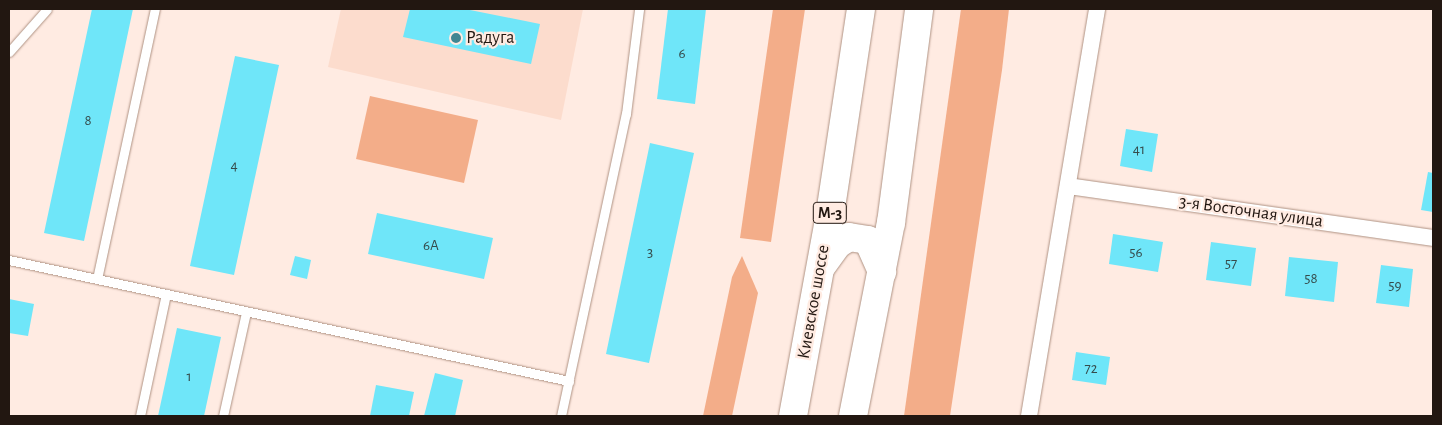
<!DOCTYPE html>
<html>
<head>
<meta charset="utf-8">
<style>
	body { margin:0 }
	#map { position:relative; width:1442px; height:425px; overflow:hidden; background:#ffebe2; font-family:"Alegreya Sans",sans-serif }
	div>[style] { position:absolute }
	[style*='--x'] { left:calc(var(--x)*1px); top:calc(var(--y)*1px); width:calc(var(--w)*1px); rotate:calc(var(--a)*1deg) }
	.built>* { inset:0; background:#fcdccd }
	.green>* { inset:0; background:#f3ad89 }
	.building>* { inset:0; background:#6fe6f9 }
	.roads { filter:drop-shadow(0 0 1px #af9283) drop-shadow(0 0 1px #af9283) }
	.service>* { height:9px; margin:-4.5px; padding:0 4.5px; transform-origin:4.5px; border-radius:4.5px; background:#fff }
	.minor>* { height:16px; margin:-8px; padding:0 8px; transform-origin:8px; border-radius:8px; background:#fff }
	.trunk>* { height:28px; margin:-14px; padding:0 14px; transform-origin:14px; border-radius:14px; background:#fff }
	.dots>* { width:14px; height:14px; translate:-50% -50%; box-sizing:border-box; border:2px solid #ffebe2; border-radius:50% }
	span { translate:-50% -50%; white-space:nowrap; text-align:center; line-height:1.15; -webkit-text-stroke:4.5px #ffebe2; paint-order:stroke }
	.number-label { font-size:15px; color:#354b4b }
	.number-label span { -webkit-text-stroke-width:0 }
	.shield-label span { padding:1px 4px; background:#ffebe2; border:1px solid; border-radius:4px; -webkit-text-stroke-width:0 }
	.shield-label { font-size:16px; color:#221711; font-weight:700 }
	.poi-label { font-size:18px; color:#221711 }
	.left { translate:0 -50%; text-align:left }
	.street-label { font-size:18px; color:#221711 }
	.frame { position:absolute; inset:0; border:10px solid #221711; pointer-events:none }
</style>
</head>
<body>
<div id="map">
	<div class="built">
		<div style="clip-path:polygon(341px 9px,583px 9px,561px 120px,328px 67px)"></div>
	</div>
	<div class="green">
		<div style="clip-path:polygon(773px 9px,805px 9px,771px 242px,740px 238px)"></div>
		<div style="clip-path:polygon(961px 9px,1009px 9px,1002px 70px,950px 416px,904px 416px)"></div>
		<div style="clip-path:polygon(370px 96px,478px 120px,464px 183px,356px 159px)"></div>
		<div style="clip-path:polygon(742px 256px,758px 293px,732px 416px,703px 416px,732px 277px)"></div>
	</div>
	<div class="building">
		<div style="clip-path:polygon(92px 9px,133px 9px,84px 241px,44px 233px)"></div>
		<div style="clip-path:polygon(410px 9px,465px 9px,540px 24px,531px 64px,403px 37px)"></div>
		<div style="clip-path:polygon(668px 9px,706px 9px,695px 104px,657px 99px)"></div>
		<div style="clip-path:polygon(235px 56px,279px 65px,234px 275px,190px 266px)"></div>
		<div style="clip-path:polygon(1126px 129px,1158px 134px,1152px 172px,1120px 166px)"></div>
		<div style="clip-path:polygon(650px 143px,694px 153px,649px 363px,606px 354px)"></div>
		<div style="clip-path:polygon(1428px 172px,1433px 173px,1433px 212px,1421px 210px)"></div>
		<div style="clip-path:polygon(377px 213px,493px 238px,484px 279px,368px 254px)"></div>
		<div style="clip-path:polygon(1113px 234px,1163px 242px,1158px 272px,1109px 264px)"></div>
		<div style="clip-path:polygon(1211px 242px,1256px 248px,1251px 286px,1206px 280px)"></div>
		<div style="clip-path:polygon(295px 256px,311px 260px,307px 279px,290px 275px)"></div>
		<div style="clip-path:polygon(1289px 257px,1338px 262px,1334px 302px,1285px 296px)"></div>
		<div style="clip-path:polygon(1381px 265px,1413px 269px,1409px 307px,1376px 303px)"></div>
		<div style="clip-path:polygon(9px 299px,34px 304px,28px 336px,9px 333px)"></div>
		<div style="clip-path:polygon(177px 328px,221px 337px,204px 416px,158px 416px)"></div>
		<div style="clip-path:polygon(1076px 352px,1110px 357px,1106px 385px,1072px 380px)"></div>
		<div style="clip-path:polygon(435px 373px,463px 380px,455px 416px,424px 416px)"></div>
		<div style="clip-path:polygon(376px 385px,414px 392px,409px 416px,370px 416px)"></div>
	</div>
	<div class="roads">
		<div class="service">
			<div style="--x:9;--y:52;--w:57;--a:-48.5"></div>
			<div style="--x:9;--y:260;--w:573;--a:12.19"></div>
			<div style="--x:97;--y:279;--w:276;--a:-77.9"></div>
			<div style="--x:140;--y:416;--w:125;--a:-78"></div>
			<div style="--x:223;--y:416;--w:107;--a:-77.5"></div>
			<div style="--x:561;--y:416;--w:309;--a:-77.9"></div>
			<div style="--x:626;--y:114;--w:106;--a:-82.9"></div>
		</div>
		<div class="minor">
			<div style="--x:1068;--y:186;--w:369;--a:8.1"></div>
			<div style="--x:1029;--y:416;--w:413;--a:-80.5"></div>
		</div>
		<div class="trunk">
			<div style="--x:821;--y:267;--w:29;--a:-54"></div>
			<div style="--x:838;--y:244;--w:13;--a:-32"></div>
			<div style="--x:849;--y:237;--w:19;--a:9"></div>
			<div style="--x:868;--y:240;--w:35;--a:66"></div>
			<div style="--x:793;--y:416;--w:205;--a:-79.6"></div>
			<div style="--x:830;--y:214;--w:207;--a:-81.4"></div>
			<div style="--x:853;--y:416;--w:197;--a:-78.9"></div>
			<div style="--x:891;--y:223;--w:216;--a:-82.5"></div>
		</div>
	</div>
	<div class="dots">
		<div style="left:456px;top:38px;background:#408692"></div>
	</div>
	<div class="number-label">
		<span style="left:682px;top:54px">6</span>
		<span style="left:88px;top:121px">8</span>
		<span style="left:1139px;top:150px">41</span>
		<span style="left:234px;top:166px">4</span>
		<span style="left:431px;top:246px">6А</span>
		<span style="left:650px;top:253px">3</span>
		<span style="left:1136px;top:253px">56</span>
		<span style="left:1231px;top:264px">57</span>
		<span style="left:1311px;top:279px">58</span>
		<span style="left:1395px;top:286px">59</span>
		<span style="left:1091px;top:369px">72</span>
		<span style="left:189px;top:377px">1</span>
	</div>
	<div class="shield-label">
		<span style="left:830px;top:213px">М-3</span>
	</div>
	<div class="poi-label">
		<span class="left" style="left:466px;top:38px">Радуга</span>
	</div>
	<div class="street-label">
		<span style="left:1251px;top:212px;rotate:8deg">3-я Восточная улица</span>
		<span style="left:814px;top:302px;rotate:-80deg">Киевское шоссе</span>
	</div>
	<div class="frame"></div>
</div>
</body>
</html>
